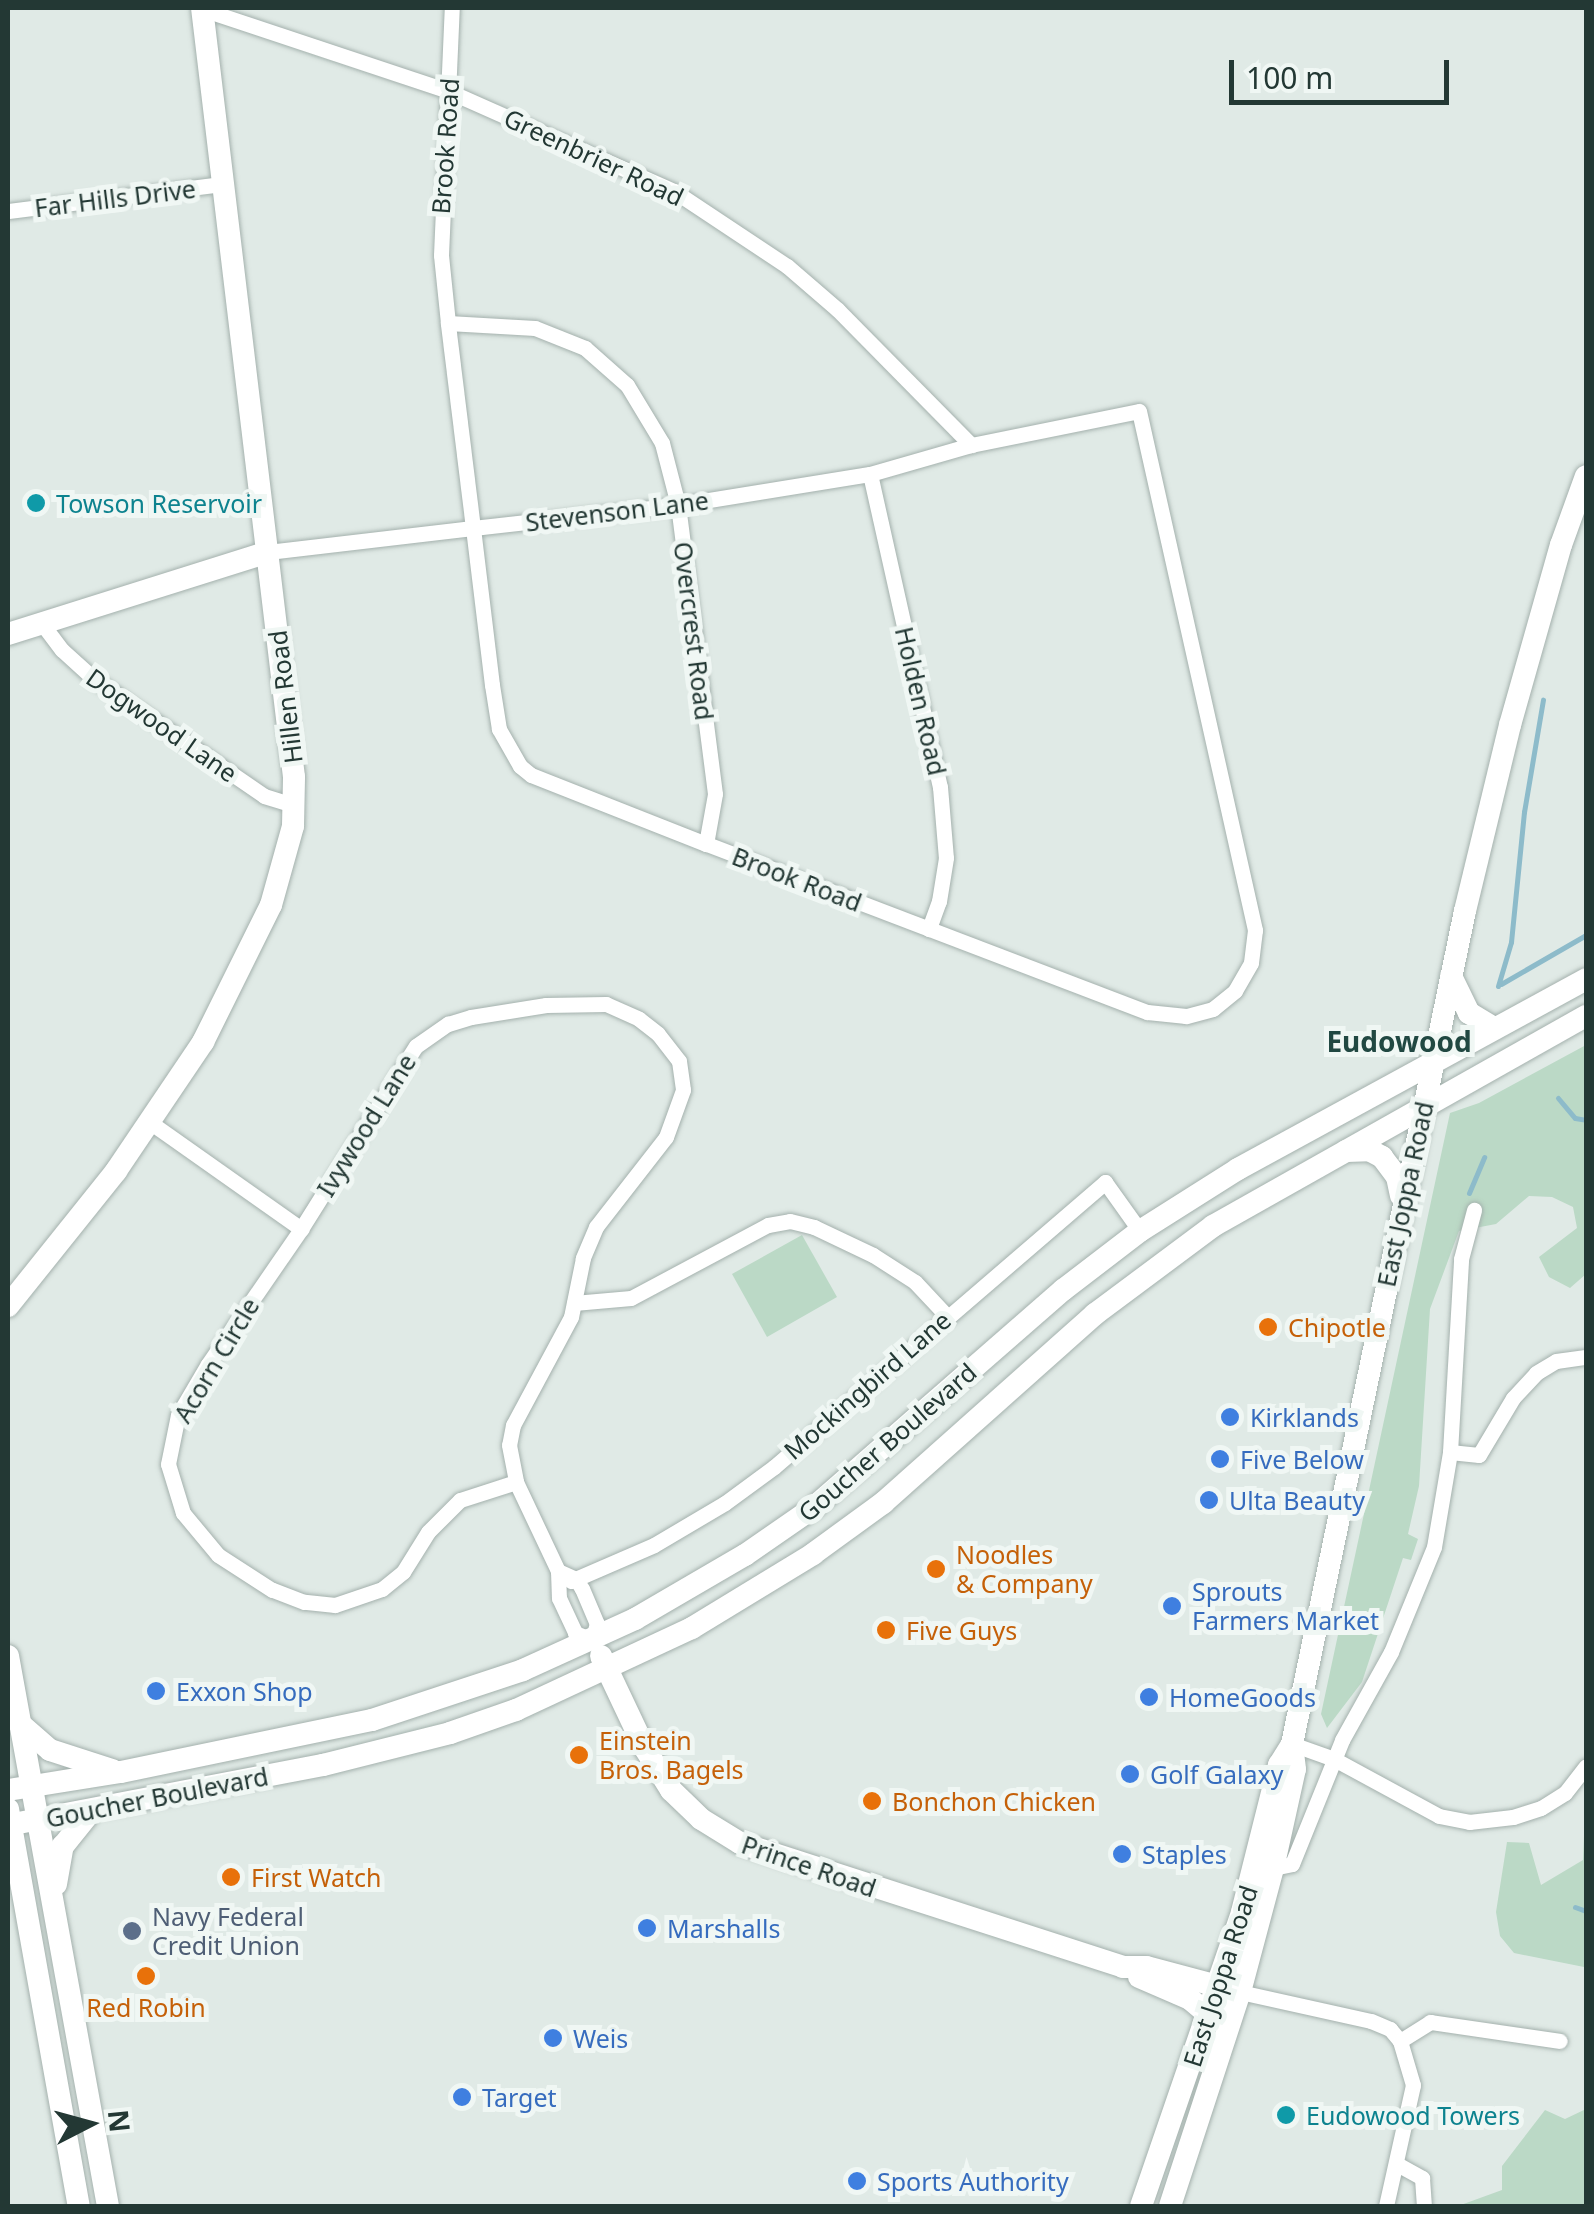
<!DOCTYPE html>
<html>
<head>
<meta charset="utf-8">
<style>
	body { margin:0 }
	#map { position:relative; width:1594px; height:2214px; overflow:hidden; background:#e0eae6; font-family:"Noto Sans",sans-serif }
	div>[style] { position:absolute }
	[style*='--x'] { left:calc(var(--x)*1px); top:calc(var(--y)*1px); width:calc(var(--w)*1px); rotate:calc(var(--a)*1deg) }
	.green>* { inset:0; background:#bbd9c6 }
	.stream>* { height:5px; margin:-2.5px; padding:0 2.5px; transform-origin:2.5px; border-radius:2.5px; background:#8dbbca }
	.roads { filter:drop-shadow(0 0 2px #a4b1ad) drop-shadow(0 0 2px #a4b1ad) }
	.street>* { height:15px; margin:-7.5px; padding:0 7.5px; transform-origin:7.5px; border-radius:7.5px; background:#fff }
	.secondary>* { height:22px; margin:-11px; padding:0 11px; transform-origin:11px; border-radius:11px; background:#fff }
	.dots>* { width:28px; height:28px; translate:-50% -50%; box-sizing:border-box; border:5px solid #f0f7f4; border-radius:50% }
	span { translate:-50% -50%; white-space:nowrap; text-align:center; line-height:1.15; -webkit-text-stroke:10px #f0f7f4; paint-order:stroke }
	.street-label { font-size:25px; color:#233834 }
	.culture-label { font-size:25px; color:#0d838f }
	.left { translate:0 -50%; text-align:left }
	.food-label { font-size:25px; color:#c56008 }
	.shop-label { font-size:25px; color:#366cbe }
	.service-label { font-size:25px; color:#4e5e75 }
	.neighbourhood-label { font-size:28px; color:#214842; font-weight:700 }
	.frame { position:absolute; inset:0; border:10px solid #233834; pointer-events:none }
	.north { position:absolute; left:40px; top:2074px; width:100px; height:100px; -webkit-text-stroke:8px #f0f7f4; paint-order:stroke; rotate:84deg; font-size:28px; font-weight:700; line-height:40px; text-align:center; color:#233834 }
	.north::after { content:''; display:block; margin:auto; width:35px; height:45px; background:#233834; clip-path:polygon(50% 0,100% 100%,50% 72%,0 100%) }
	.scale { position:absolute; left:1229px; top:60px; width:220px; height:45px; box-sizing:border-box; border:5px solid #233834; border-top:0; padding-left:12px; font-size:30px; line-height:35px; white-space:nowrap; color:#233834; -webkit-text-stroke:8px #f0f7f4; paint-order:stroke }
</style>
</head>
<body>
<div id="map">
	<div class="green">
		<div style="clip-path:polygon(1586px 1045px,1586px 1274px,1570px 1288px,1549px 1277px,1539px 1257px,1577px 1228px,1573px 1207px,1552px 1197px,1529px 1196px,1496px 1224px,1459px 1231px,1430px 1309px,1419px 1486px,1408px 1534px,1418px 1539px,1411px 1560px,1403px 1558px,1362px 1682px,1327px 1728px,1321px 1714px,1450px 1113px,1479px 1103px)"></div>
		<div style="clip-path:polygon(802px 1235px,837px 1297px,767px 1337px,732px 1274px)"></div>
		<div style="clip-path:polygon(1584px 1836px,1586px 1837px,1586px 1973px,1584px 1967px,1514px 1953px,1500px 1936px,1496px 1912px,1507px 1842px,1529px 1843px,1541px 1885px,1583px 1860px)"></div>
		<div style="clip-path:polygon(1586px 2109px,1586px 2206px,1458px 2206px,1502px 2190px,1502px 2166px,1545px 2110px,1565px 2119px)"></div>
	</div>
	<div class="stream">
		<div style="--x:1501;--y:984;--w:98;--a:-30"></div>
		<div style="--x:1498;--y:986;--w:46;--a:-73.5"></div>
		<div style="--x:1511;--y:942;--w:131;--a:-84.3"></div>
		<div style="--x:1524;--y:812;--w:114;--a:-80.4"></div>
		<div style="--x:1558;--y:1098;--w:26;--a:50"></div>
		<div style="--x:1575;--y:1118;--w:11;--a:10"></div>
		<div style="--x:1469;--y:1193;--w:39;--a:-67"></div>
		<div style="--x:1575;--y:1907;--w:12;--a:20"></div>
	</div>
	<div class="roads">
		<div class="street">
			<div style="--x:202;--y:9;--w:259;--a:18.4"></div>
			<div style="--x:448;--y:91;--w:247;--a:23.9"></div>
			<div style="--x:674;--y:191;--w:136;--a:33.6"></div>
			<div style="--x:787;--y:266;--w:67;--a:40.8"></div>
			<div style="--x:838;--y:310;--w:190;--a:45.4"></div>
			<div style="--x:8;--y:211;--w:216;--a:-7.2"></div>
			<div style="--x:448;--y:323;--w:87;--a:3.3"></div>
			<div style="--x:535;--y:328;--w:54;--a:21.8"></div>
			<div style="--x:585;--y:348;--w:56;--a:41.4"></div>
			<div style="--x:627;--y:385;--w:68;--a:58.9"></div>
			<div style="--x:662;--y:443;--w:64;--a:75.5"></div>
			<div style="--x:678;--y:505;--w:291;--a:82.7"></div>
			<div style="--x:715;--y:794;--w:51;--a:100.2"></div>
			<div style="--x:870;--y:474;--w:321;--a:77.4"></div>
			<div style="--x:940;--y:787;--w:71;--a:85.2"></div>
			<div style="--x:946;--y:858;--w:44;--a:99.2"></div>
			<div style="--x:939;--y:901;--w:30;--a:110"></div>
			<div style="--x:268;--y:552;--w:206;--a:-6.7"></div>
			<div style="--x:473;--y:528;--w:206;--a:-6.4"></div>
			<div style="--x:678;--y:505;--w:194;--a:-9.2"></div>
			<div style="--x:870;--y:474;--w:105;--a:-16"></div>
			<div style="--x:971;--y:445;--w:171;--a:-11.4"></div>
			<div style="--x:1139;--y:411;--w:532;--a:77.4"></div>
			<div style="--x:1255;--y:930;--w:33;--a:97"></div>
			<div style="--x:1251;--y:963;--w:32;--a:120"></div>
			<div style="--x:1235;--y:991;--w:28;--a:141"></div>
			<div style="--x:1213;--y:1009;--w:28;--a:165"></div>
			<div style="--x:1186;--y:1016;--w:39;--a:-174"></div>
			<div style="--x:1147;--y:1012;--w:472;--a:-159.1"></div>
			<div style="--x:706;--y:844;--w:188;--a:-158.5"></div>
			<div style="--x:531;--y:775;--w:14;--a:-141"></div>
			<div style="--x:520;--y:766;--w:43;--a:-119.6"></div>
			<div style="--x:499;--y:729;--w:45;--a:-99"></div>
			<div style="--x:492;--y:685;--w:158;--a:-96.9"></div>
			<div style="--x:473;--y:528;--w:207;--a:-97"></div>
			<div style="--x:448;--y:323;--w:68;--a:-95.9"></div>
			<div style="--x:441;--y:255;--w:247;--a:-87.5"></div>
			<div style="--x:43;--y:625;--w:31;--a:53"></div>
			<div style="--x:62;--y:650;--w:43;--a:42.2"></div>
			<div style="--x:94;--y:679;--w:206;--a:34.5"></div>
			<div style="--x:264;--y:796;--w:31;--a:17"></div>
			<div style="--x:151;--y:1123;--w:184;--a:35.2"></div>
			<div style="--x:574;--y:1303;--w:57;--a:-5"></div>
			<div style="--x:631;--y:1298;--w:155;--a:-28.1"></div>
			<div style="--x:768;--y:1225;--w:22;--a:-10"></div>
			<div style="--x:790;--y:1221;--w:25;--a:14"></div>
			<div style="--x:814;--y:1227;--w:65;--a:25.4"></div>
			<div style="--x:873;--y:1255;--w:50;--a:32.7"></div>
			<div style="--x:915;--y:1282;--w:45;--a:46.8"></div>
			<div style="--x:1450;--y:1452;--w:29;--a:6"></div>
			<div style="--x:1479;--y:1455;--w:66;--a:-59.2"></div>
			<div style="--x:1513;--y:1398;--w:34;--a:-47"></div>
			<div style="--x:1536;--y:1373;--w:23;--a:-31"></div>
			<div style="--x:1556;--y:1361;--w:30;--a:-8"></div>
			<div style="--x:516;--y:1482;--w:59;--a:162.2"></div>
			<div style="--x:460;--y:1500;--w:45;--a:135"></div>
			<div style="--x:428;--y:1532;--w:47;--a:122"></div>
			<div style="--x:403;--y:1572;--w:27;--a:141"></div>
			<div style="--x:382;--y:1589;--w:50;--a:161.2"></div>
			<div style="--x:335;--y:1605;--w:31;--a:-174"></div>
			<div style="--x:304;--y:1602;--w:34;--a:-159"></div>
			<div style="--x:272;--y:1590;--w:64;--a:-147.1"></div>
			<div style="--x:218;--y:1555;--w:55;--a:-129.8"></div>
			<div style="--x:183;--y:1513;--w:51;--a:-107"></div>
			<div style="--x:168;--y:1464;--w:50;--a:-78.5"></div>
			<div style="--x:178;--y:1415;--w:59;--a:-59.5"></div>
			<div style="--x:208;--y:1364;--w:164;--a:-55.4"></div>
			<div style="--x:301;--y:1229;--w:216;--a:-57.9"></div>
			<div style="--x:416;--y:1046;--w:39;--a:-35"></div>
			<div style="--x:448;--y:1024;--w:24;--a:-17"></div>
			<div style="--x:471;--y:1017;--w:76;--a:-9.1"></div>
			<div style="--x:546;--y:1005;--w:60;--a:-1"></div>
			<div style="--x:606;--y:1004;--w:36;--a:24"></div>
			<div style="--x:639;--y:1019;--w:24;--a:38"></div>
			<div style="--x:658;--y:1034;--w:34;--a:52"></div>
			<div style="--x:679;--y:1061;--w:29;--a:82"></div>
			<div style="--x:683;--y:1090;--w:50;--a:109.9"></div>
			<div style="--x:666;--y:1137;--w:114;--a:127.9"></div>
			<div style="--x:596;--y:1227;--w:34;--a:113"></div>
			<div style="--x:583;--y:1258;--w:60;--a:101.5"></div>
			<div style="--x:571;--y:1317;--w:123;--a:118.2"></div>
			<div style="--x:513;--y:1425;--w:20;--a:101"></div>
			<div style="--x:509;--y:1445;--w:38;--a:79"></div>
			<div style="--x:516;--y:1482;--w:98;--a:64.7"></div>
			<div style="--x:558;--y:1571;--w:27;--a:88"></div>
			<div style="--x:559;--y:1598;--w:38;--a:65"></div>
			<div style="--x:575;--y:1633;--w:18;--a:22"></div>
			<div style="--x:592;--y:1640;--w:17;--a:-73"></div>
			<div style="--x:597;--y:1624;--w:38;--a:-113"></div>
			<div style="--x:582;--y:1589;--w:12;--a:-121"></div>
			<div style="--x:576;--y:1579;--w:20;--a:-156"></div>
			<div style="--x:571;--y:1581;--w:90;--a:-23.4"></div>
			<div style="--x:654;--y:1545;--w:82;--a:-30.6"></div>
			<div style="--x:725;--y:1503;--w:61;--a:-36.3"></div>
			<div style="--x:774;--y:1467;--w:437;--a:-40.7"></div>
			<div style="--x:1105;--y:1182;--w:60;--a:54.5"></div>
			<div style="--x:1292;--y:1744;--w:45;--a:19.7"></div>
			<div style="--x:1334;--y:1759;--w:119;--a:28.5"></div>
			<div style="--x:1439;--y:1816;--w:31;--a:11"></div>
			<div style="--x:1469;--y:1822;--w:44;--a:-6.5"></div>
			<div style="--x:1513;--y:1817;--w:29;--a:-18"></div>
			<div style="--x:1541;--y:1808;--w:28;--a:-32"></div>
			<div style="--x:1565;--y:1793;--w:34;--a:-52"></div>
			<div style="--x:1273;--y:1868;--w:19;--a:-12"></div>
			<div style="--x:1292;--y:1864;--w:134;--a:-68"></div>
			<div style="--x:1342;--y:1740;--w:101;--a:-60.9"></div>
			<div style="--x:1391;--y:1652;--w:113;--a:-67.7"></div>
			<div style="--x:1434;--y:1547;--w:96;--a:-80.4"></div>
			<div style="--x:1450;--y:1452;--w:193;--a:-86.7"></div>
			<div style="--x:1461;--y:1259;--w:51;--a:-75.1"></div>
			<div style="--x:1240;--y:1992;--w:134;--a:12.5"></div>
			<div style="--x:1371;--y:2021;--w:21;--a:23"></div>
			<div style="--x:1390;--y:2029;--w:16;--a:50"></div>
			<div style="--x:1400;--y:2041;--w:46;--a:73.5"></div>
			<div style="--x:1413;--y:2085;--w:124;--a:102.6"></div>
			<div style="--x:1400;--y:2041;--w:36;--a:-32"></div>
			<div style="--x:1430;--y:2022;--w:131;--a:8.3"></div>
			<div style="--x:1397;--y:2164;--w:29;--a:29"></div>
			<div style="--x:1422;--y:2178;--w:28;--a:86"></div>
		</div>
		<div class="secondary">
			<div style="--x:8;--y:634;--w:273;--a:-17.5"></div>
			<div style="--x:1451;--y:976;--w:41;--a:64.1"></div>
			<div style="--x:1469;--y:1013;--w:29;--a:31"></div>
			<div style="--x:1346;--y:1151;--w:23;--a:-2"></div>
			<div style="--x:1369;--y:1150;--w:15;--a:28"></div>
			<div style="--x:1382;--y:1157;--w:25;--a:53"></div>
			<div style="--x:1397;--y:1177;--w:19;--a:78"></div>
			<div style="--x:8;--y:1306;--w:173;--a:-51.3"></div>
			<div style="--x:116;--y:1171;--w:156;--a:-56"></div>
			<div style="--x:203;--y:1042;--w:153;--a:-63.6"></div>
			<div style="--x:271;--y:905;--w:82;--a:-74.4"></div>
			<div style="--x:293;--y:826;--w:49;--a:-88.8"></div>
			<div style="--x:294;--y:777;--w:774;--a:-96.82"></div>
			<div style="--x:8;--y:1656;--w:559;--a:79.7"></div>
			<div style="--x:601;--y:1656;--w:101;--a:64.7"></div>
			<div style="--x:644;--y:1747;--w:51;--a:57.9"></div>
			<div style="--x:671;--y:1790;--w:42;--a:44"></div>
			<div style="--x:701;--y:1819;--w:46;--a:31.6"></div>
			<div style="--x:740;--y:1843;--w:403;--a:17.9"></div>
			<div style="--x:1123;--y:1967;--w:23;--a:0"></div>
			<div style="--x:1146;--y:1967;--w:97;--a:14.9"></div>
			<div style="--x:19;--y:1723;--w:41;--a:41.1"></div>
			<div style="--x:50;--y:1750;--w:65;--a:17.9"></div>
			<div style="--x:8;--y:1790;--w:114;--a:-9.1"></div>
			<div style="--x:121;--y:1772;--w:256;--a:-11.7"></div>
			<div style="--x:372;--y:1720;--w:159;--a:-18.3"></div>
			<div style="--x:523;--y:1670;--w:123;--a:-24.5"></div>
			<div style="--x:635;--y:1619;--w:127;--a:-30.2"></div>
			<div style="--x:745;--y:1555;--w:83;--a:-34.7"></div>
			<div style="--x:813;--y:1508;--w:332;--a:-41.1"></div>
			<div style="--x:1063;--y:1290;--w:97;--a:-37.5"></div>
			<div style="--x:1140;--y:1231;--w:116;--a:-32.3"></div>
			<div style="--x:1238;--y:1169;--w:396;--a:-28.6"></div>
			<div style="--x:8;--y:1809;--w:403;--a:79.9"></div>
			<div style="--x:8;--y:1825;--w:321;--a:-10.8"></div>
			<div style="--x:323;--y:1765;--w:131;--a:-14.1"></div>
			<div style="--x:450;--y:1733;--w:70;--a:-19.2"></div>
			<div style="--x:516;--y:1710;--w:194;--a:-25"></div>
			<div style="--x:692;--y:1628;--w:142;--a:-31.4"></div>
			<div style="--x:813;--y:1554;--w:87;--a:-36.1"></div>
			<div style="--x:883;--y:1503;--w:284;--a:-41.7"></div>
			<div style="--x:1095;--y:1314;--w:147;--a:-36.7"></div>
			<div style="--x:1213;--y:1226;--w:428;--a:-29.4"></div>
			<div style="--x:56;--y:1884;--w:39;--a:-80"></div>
			<div style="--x:63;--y:1846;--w:46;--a:-51.1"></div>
			<div style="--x:1139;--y:1977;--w:56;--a:23.3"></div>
			<div style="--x:1190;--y:1999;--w:23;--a:40"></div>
			<div style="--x:1141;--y:2206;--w:311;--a:-71"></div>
			<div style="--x:1242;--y:1912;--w:152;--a:-75.9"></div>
			<div style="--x:1279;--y:1765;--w:25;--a:-58"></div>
			<div style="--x:1170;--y:2206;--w:225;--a:-71.9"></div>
			<div style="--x:1240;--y:1992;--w:128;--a:-75.1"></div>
			<div style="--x:1273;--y:1868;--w:101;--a:-77.5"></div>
			<div style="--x:1295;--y:1769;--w:25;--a:-97"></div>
			<div style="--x:1292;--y:1744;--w:851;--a:-78.27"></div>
			<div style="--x:1465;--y:911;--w:191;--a:-76.4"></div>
			<div style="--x:1510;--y:725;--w:187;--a:-74.2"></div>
			<div style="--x:1561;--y:545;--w:73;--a:-70.1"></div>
		</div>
	</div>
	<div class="dots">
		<div style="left:36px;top:503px;background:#0f9aa8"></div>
		<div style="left:1268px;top:1327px;background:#e8710a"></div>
		<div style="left:1230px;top:1417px;background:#3f7fe0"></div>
		<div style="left:1220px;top:1459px;background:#3f7fe0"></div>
		<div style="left:1209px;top:1500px;background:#3f7fe0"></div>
		<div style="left:936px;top:1569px;background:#e8710a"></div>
		<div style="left:1172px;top:1606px;background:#3f7fe0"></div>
		<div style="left:886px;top:1630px;background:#e8710a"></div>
		<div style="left:156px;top:1691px;background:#3f7fe0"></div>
		<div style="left:1149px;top:1697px;background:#3f7fe0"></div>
		<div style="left:579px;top:1755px;background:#e8710a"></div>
		<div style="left:1130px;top:1774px;background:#3f7fe0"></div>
		<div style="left:872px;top:1801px;background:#e8710a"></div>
		<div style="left:1122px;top:1854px;background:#3f7fe0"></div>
		<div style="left:231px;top:1877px;background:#e8710a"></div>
		<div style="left:647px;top:1928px;background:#3f7fe0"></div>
		<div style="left:132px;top:1931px;background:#5c6f8a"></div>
		<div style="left:146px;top:1976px;background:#e8710a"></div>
		<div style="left:553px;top:2038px;background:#3f7fe0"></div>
		<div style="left:462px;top:2097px;background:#3f7fe0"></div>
		<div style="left:1286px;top:2115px;background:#0f9aa8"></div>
		<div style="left:857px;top:2181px;background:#3f7fe0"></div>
	</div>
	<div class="street-label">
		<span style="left:445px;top:146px;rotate:-86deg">Brook Road</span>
		<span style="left:594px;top:157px;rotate:25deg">Greenbrier Road</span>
		<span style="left:115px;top:198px;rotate:-7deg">Far Hills Drive</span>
		<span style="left:617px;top:511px;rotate:-7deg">Stevenson Lane</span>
		<span style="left:694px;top:631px;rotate:83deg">Overcrest Road</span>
		<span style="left:285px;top:697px;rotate:-97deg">Hillen Road</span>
		<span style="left:921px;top:701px;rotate:77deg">Holden Road</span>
		<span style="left:162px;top:725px;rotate:35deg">Dogwood Lane</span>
		<span style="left:797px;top:879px;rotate:21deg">Brook Road</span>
		<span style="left:366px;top:1125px;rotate:-58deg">Ivywood Lane</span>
		<span style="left:1405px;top:1194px;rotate:-78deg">East Joppa Road</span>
		<span style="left:216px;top:1360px;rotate:-59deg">Acorn Circle</span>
		<span style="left:867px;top:1385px;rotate:-41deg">Mockingbird Lane</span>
		<span style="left:887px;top:1442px;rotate:-41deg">Goucher Boulevard</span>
		<span style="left:157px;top:1797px;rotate:-11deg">Goucher Boulevard</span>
		<span style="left:809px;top:1866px;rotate:19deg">Prince Road</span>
		<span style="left:1220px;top:1976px;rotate:-72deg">East Joppa Road</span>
	</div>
	<div class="culture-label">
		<span class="left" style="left:56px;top:503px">Towson Reservoir</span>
		<span class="left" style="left:1306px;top:2115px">Eudowood Towers</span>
	</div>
	<div class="food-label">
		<span class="left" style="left:1288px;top:1327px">Chipotle</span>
		<span class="left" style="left:956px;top:1569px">Noodles<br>&amp; Company</span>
		<span class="left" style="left:906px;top:1630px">Five Guys</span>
		<span class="left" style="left:599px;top:1755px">Einstein<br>Bros. Bagels</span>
		<span class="left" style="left:892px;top:1801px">Bonchon Chicken</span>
		<span class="left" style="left:251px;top:1877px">First Watch</span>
		<span style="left:146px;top:2007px">Red Robin</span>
	</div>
	<div class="shop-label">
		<span class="left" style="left:1250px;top:1417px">Kirklands</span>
		<span class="left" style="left:1240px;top:1459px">Five Below</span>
		<span class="left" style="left:1229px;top:1500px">Ulta Beauty</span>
		<span class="left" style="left:1192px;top:1606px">Sprouts<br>Farmers Market</span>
		<span class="left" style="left:176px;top:1691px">Exxon Shop</span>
		<span class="left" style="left:1169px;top:1697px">HomeGoods</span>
		<span class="left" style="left:1150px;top:1774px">Golf Galaxy</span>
		<span class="left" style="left:1142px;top:1854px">Staples</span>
		<span class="left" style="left:667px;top:1928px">Marshalls</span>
		<span class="left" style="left:573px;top:2038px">Weis</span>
		<span class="left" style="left:482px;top:2097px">Target</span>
		<span class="left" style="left:877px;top:2181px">Sports Authority</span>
	</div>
	<div class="service-label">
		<span class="left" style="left:152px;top:1931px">Navy Federal<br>Credit Union</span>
	</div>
	<div class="neighbourhood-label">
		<span style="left:1399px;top:1041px">Eudowood</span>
	</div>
	<div class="frame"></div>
	<div class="north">N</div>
	<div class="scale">100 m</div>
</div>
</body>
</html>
